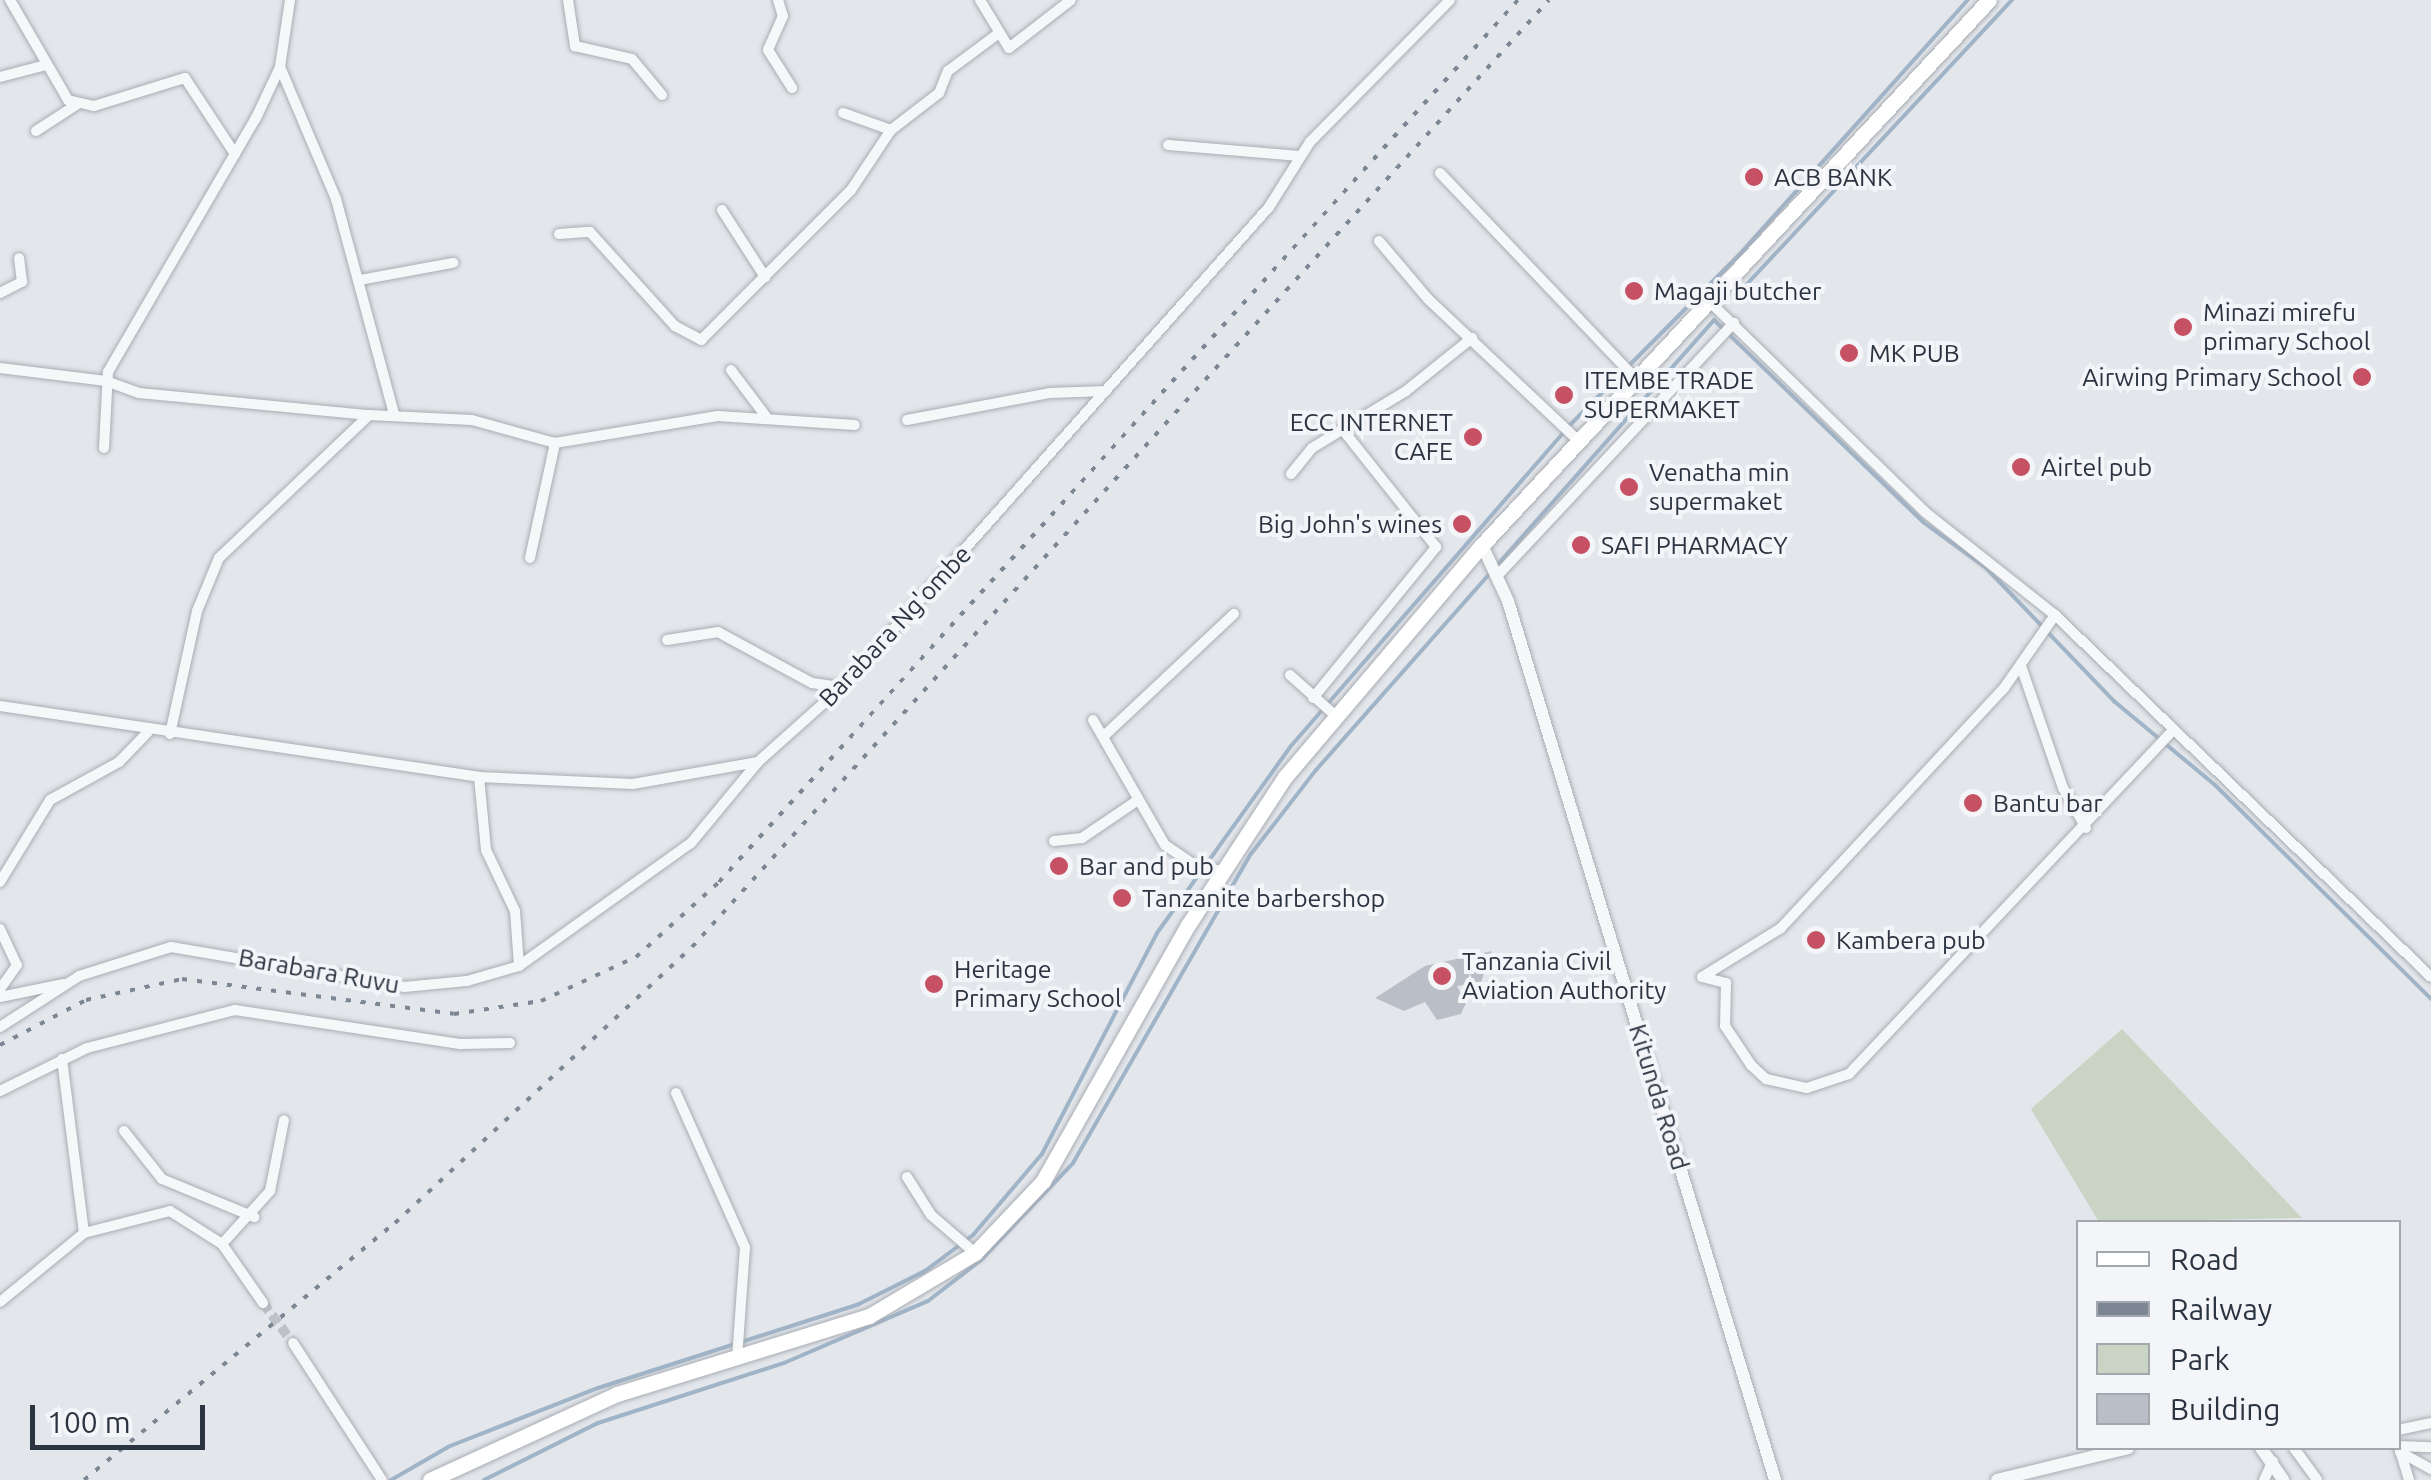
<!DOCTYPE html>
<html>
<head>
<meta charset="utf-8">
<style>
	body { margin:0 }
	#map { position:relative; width:2431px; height:1480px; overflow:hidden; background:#e3e6ea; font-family:Ubuntu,sans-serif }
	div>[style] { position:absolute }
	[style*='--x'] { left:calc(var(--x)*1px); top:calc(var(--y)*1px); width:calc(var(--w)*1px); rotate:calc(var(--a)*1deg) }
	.green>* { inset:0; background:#c9d4c5 }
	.stream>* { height:4px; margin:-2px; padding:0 2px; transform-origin:2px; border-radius:2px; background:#a0b4c8 }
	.building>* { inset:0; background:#babfc7 }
	.minor-tunnel>* { height:10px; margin-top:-5px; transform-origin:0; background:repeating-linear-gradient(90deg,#bec2c8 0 10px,transparent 0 15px) }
	.roads { filter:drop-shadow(0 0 2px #a8adb4) drop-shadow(0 0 2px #a8adb4) }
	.minor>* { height:10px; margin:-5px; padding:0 5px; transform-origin:5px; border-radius:5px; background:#f6f7f9 }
	.tertiary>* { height:12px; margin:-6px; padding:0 6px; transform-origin:6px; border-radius:6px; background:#f6f7f9 }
	.primary>* { height:15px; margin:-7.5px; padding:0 7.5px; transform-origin:7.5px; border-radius:7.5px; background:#fff }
	.rail>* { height:4px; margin-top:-2px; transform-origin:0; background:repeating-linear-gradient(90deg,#7d8693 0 5px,transparent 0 15px) }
	.dots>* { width:28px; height:28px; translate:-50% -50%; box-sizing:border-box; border:5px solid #f3f5f8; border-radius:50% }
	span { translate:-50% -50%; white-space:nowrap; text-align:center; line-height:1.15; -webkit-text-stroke:8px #f3f5f8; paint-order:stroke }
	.poi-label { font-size:25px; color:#2c3441 }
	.left { translate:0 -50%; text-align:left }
	.right { translate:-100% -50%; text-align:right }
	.street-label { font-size:25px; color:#2c3441 }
	.legend { position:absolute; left:2076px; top:1220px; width:325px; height:230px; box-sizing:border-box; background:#f3f5f8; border:2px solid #a3a8af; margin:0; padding:12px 18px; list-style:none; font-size:30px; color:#2c3441 }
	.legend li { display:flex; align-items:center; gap:20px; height:50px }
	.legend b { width:50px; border:2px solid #a3a8af }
	.scale { position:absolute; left:30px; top:1405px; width:175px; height:45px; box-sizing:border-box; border:5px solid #2c3441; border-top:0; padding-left:12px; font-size:30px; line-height:35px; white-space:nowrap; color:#2c3441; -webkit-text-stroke:8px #f3f5f8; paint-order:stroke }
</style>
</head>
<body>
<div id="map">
	<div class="green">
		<div style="clip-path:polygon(2122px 1029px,2302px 1218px,2099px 1222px,2031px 1109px)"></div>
	</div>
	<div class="stream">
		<div style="--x:1734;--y:298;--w:408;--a:-47"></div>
		<div style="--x:391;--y:1480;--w:68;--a:-30"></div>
		<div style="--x:450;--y:1446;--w:159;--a:-21.4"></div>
		<div style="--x:598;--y:1388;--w:274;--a:-17.8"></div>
		<div style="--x:859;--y:1304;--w:74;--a:-26.6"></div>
		<div style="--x:925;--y:1271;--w:60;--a:-36.9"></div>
		<div style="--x:973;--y:1235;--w:106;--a:-49.6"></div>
		<div style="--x:1042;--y:1154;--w:249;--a:-62.5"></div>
		<div style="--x:1157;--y:933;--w:230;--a:-54.4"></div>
		<div style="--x:1291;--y:746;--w:421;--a:-49"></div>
		<div style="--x:1567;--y:428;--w:243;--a:-45.2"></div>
		<div style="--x:1738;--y:256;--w:344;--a:-48.1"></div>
		<div style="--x:484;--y:1480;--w:127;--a:-26.6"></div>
		<div style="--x:598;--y:1423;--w:195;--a:-17.9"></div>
		<div style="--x:784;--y:1363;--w:157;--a:-23.3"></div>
		<div style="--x:928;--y:1301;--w:67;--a:-37.7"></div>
		<div style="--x:981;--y:1260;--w:134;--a:-46.5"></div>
		<div style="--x:1073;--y:1163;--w:357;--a:-60.1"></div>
		<div style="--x:1251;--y:854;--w:106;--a:-52.3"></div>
		<div style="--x:1316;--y:770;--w:601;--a:-48.51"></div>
		<div style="--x:1714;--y:320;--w:291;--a:44"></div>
		<div style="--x:1923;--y:522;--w:78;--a:36.1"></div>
		<div style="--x:1986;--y:568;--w:186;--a:46.1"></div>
		<div style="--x:2115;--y:702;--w:130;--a:39.7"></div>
		<div style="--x:2215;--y:785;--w:304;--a:44.7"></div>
	</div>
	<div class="building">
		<div style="clip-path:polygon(1492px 951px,1481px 982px,1457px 986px,1466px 1003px,1461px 1014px,1437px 1020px,1425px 1002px,1404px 1011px,1375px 998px,1425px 966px)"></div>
	</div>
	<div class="minor-tunnel">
		<div style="--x:263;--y:1303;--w:50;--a:53.1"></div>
	</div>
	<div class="roads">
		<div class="minor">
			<div style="--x:10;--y:0;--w:116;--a:59.9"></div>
			<div style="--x:68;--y:100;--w:27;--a:13"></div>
			<div style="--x:94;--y:106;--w:95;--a:-17.1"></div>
			<div style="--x:185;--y:78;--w:91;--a:56.7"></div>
			<div style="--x:568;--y:0;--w:47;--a:81.3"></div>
			<div style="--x:575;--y:46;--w:58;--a:12.8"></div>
			<div style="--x:632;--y:59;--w:47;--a:50.2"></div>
			<div style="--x:778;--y:0;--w:17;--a:73"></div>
			<div style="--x:783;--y:16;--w:37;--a:114"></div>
			<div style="--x:768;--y:50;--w:45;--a:57.7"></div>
			<div style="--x:980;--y:0;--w:56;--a:58.9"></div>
			<div style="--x:1009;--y:48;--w:78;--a:-37.7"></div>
			<div style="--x:280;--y:67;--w:143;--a:67"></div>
			<div style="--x:336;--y:199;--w:223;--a:74.9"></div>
			<div style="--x:0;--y:77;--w:48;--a:-14.6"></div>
			<div style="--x:843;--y:113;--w:51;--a:19.5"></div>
			<div style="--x:36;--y:131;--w:48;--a:-33"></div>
			<div style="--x:1168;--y:145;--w:130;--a:4.8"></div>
			<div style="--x:1440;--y:173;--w:287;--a:46.4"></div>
			<div style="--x:722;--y:210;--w:80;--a:57.3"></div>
			<div style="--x:559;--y:234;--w:31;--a:-4"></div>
			<div style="--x:590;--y:232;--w:127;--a:47.9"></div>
			<div style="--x:675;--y:326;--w:30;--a:28"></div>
			<div style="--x:701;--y:340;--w:212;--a:-45"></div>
			<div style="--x:851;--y:190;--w:72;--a:-56.3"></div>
			<div style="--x:891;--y:130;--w:61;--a:-37.6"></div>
			<div style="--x:939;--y:93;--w:24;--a:-68"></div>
			<div style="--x:948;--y:71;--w:59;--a:-36.7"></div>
			<div style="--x:1379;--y:241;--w:76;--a:49.8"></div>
			<div style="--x:1428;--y:299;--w:209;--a:43.3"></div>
			<div style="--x:360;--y:280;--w:95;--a:-10.4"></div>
			<div style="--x:0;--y:293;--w:25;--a:-27"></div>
			<div style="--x:22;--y:282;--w:24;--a:-97"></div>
			<div style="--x:1712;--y:304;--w:298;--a:44.3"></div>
			<div style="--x:1925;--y:512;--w:166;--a:38.4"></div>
			<div style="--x:2055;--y:615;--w:522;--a:43.91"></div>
			<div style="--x:0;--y:368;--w:107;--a:7"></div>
			<div style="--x:106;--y:381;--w:35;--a:20"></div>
			<div style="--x:139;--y:393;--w:231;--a:5.5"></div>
			<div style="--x:731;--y:370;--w:61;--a:52.9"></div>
			<div style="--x:907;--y:420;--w:146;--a:-10.7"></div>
			<div style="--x:1050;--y:393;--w:56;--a:-2"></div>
			<div style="--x:104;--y:448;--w:76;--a:-87"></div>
			<div style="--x:108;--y:372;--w:294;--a:-59.8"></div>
			<div style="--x:256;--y:118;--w:56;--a:-64.8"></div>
			<div style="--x:280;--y:67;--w:68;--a:-81.5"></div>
			<div style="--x:1291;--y:474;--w:33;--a:-51"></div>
			<div style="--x:1312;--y:448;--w:110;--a:-31.2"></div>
			<div style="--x:1406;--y:391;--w:85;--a:-38.8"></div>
			<div style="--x:530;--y:558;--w:118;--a:-77.7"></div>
			<div style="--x:1497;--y:576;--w:347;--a:-46.9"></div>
			<div style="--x:2055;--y:615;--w:89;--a:124.9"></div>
			<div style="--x:2004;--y:688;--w:328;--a:132.9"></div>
			<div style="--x:1781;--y:928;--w:93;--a:148.2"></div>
			<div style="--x:1702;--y:977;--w:25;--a:14"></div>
			<div style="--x:1726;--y:983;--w:43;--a:91.3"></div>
			<div style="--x:1725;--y:1026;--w:47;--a:56.3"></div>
			<div style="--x:1751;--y:1065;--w:21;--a:43"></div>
			<div style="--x:1766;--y:1079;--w:42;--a:12.4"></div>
			<div style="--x:1807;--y:1088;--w:44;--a:-18.4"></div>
			<div style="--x:1849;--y:1074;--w:470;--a:-46.7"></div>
			<div style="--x:667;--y:640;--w:52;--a:-8.9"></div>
			<div style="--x:718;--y:632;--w:107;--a:28.5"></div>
			<div style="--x:812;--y:683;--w:30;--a:8"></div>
			<div style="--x:2021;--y:666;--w:129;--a:71"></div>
			<div style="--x:2063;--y:788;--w:46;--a:60.1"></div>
			<div style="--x:1290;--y:675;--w:63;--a:41.8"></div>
			<div style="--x:1313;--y:698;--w:195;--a:-50.8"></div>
			<div style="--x:1436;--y:547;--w:151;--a:-128.5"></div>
			<div style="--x:0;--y:706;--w:484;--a:8.4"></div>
			<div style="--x:479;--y:777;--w:154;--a:2.6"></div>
			<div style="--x:633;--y:784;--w:127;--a:-10"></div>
			<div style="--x:758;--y:762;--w:113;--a:-41.8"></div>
			<div style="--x:842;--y:687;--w:642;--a:-48.34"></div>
			<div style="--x:1269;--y:207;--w:77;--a:-57.8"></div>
			<div style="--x:1310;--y:142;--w:199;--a:-45.4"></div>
			<div style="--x:1093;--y:720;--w:144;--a:60.1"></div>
			<div style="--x:1165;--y:845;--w:40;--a:34"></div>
			<div style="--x:1198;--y:867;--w:24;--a:9"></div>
			<div style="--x:170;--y:734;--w:126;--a:-77.6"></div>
			<div style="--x:197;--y:611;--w:57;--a:-67.5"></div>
			<div style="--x:219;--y:558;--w:207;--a:-43.6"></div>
			<div style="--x:369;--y:415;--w:103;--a:2.8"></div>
			<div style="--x:472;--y:420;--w:86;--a:15.5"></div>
			<div style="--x:555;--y:443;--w:165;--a:-9.4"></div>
			<div style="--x:718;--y:416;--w:137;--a:3.8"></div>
			<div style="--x:1105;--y:735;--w:177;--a:-43.2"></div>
			<div style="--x:479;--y:777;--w:73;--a:84.5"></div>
			<div style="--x:486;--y:850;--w:68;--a:64.6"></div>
			<div style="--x:515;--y:911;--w:55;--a:85.8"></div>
			<div style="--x:1054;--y:841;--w:28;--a:-6"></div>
			<div style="--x:1082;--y:838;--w:68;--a:-34.2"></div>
			<div style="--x:0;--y:882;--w:96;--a:-58.6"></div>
			<div style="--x:50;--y:800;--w:79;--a:-28.8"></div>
			<div style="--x:119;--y:762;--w:42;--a:-46"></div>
			<div style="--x:0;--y:929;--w:40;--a:65"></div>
			<div style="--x:17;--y:965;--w:29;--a:125"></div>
			<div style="--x:0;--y:997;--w:64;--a:-11.7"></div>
			<div style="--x:0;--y:1027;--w:94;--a:-32.8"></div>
			<div style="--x:79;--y:976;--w:96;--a:-17.5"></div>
			<div style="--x:171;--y:947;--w:236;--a:9.7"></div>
			<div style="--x:404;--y:987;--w:63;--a:-5.4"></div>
			<div style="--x:467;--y:981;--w:54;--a:-16.1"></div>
			<div style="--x:519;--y:966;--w:211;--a:-35.6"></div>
			<div style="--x:691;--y:843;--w:105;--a:-50.4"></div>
			<div style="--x:62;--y:1059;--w:175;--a:82.8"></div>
			<div style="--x:0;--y:1091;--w:97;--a:-26.3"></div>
			<div style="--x:87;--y:1048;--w:153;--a:-14.4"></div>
			<div style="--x:235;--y:1010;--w:229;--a:8.6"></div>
			<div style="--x:461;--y:1044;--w:49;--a:-1.2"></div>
			<div style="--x:676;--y:1093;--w:169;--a:65.9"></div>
			<div style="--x:745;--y:1247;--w:111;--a:94.1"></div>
			<div style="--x:124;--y:1131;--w:61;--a:51.6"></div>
			<div style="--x:162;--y:1179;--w:100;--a:22.4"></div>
			<div style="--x:907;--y:1177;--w:45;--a:57.7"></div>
			<div style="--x:931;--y:1215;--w:58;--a:40.8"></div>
			<div style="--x:222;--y:1244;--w:72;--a:-47.8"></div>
			<div style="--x:270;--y:1191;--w:72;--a:-78.8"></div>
			<div style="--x:0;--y:1302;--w:109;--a:-39.4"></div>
			<div style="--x:84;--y:1233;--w:89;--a:-14.3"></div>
			<div style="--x:170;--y:1211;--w:62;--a:32.4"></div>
			<div style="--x:222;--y:1244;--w:72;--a:55.2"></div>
			<div style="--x:293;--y:1343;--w:163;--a:57"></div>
			<div style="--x:2398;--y:1430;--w:34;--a:-12"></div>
			<div style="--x:2398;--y:1446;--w:33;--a:2"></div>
			<div style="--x:2399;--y:1447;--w:34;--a:73"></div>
			<div style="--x:2294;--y:1448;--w:39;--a:54"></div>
			<div style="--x:2400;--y:1452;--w:35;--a:29"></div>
			<div style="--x:2264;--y:1480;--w:21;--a:-65"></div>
		</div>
		<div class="tertiary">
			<div style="--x:1482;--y:545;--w:62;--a:65.1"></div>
			<div style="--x:1508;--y:601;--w:919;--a:73.1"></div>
			<div style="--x:2261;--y:1448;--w:39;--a:55"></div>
			<div style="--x:1997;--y:1480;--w:135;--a:-13.7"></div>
		</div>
		<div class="primary">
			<div style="--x:430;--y:1480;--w:206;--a:-24.7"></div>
			<div style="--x:617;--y:1394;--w:264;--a:-17.2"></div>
			<div style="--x:869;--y:1316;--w:123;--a:-30.7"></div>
			<div style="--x:975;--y:1253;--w:99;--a:-46.6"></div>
			<div style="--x:1043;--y:1181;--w:294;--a:-60.5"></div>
			<div style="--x:1188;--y:925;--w:177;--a:-56.8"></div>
			<div style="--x:1285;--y:777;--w:304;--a:-49.7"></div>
			<div style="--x:1482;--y:545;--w:744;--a:-47.07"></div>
		</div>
	</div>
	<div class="rail">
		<div style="--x:0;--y:1045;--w:97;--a:-27.6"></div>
		<div style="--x:86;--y:1000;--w:98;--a:-12.3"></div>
		<div style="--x:182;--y:979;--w:274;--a:7.3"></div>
		<div style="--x:454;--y:1014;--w:88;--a:-8.5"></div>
		<div style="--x:541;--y:1001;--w:105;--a:-24.9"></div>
		<div style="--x:636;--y:957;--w:112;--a:-42.1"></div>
		<div style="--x:719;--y:882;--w:1190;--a:-47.83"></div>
		<div style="--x:84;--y:1480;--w:403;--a:-39.6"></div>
		<div style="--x:395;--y:1223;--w:405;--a:-42.9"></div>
		<div style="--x:692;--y:947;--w:1277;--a:-47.86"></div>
	</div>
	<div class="dots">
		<div style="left:1754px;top:177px;background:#c65165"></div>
		<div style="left:1634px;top:291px;background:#c65165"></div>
		<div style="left:2183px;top:327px;background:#c65165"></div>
		<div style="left:1849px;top:353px;background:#c65165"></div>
		<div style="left:2362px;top:377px;background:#c65165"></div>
		<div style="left:1564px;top:395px;background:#c65165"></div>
		<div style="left:1473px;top:437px;background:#c65165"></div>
		<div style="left:2021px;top:467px;background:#c65165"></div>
		<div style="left:1629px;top:487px;background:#c65165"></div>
		<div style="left:1462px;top:524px;background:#c65165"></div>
		<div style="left:1581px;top:545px;background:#c65165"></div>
		<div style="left:1973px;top:803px;background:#c65165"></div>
		<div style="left:1059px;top:866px;background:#c65165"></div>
		<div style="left:1122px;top:898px;background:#c65165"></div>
		<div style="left:1816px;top:940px;background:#c65165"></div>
		<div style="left:1442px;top:976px;background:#c65165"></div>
		<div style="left:934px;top:984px;background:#c65165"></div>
	</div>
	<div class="poi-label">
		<span class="left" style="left:1774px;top:177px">ACB BANK</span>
		<span class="left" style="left:1654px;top:291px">Magaji butcher</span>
		<span class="left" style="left:2203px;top:327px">Minazi mirefu<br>primary School</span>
		<span class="left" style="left:1869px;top:353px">MK PUB</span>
		<span class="right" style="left:2342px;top:377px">Airwing Primary School</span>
		<span class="left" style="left:1584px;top:395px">ITEMBE TRADE<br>SUPERMAKET</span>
		<span class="right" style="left:1453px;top:437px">ECC INTERNET<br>CAFE</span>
		<span class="left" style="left:2041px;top:467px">Airtel pub</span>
		<span class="left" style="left:1649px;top:487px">Venatha min<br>supermaket</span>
		<span class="right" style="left:1442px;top:524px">Big John's wines</span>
		<span class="left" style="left:1601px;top:545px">SAFI PHARMACY</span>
		<span class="left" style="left:1993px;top:803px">Bantu bar</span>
		<span class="left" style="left:1079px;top:866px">Bar and pub</span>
		<span class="left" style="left:1142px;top:898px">Tanzanite barbershop</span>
		<span class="left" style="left:1836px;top:940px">Kambera pub</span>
		<span class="left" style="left:1462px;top:976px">Tanzania Civil<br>Aviation Authority</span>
		<span class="left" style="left:954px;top:984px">Heritage<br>Primary School</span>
	</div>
	<div class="street-label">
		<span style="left:895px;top:626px;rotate:-47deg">Barabara Ng'ombe</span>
		<span style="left:319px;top:971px;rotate:10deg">Barabara Ruvu</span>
		<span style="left:1659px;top:1097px;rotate:73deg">Kitunda Road</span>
	</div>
	<ul class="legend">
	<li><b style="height:12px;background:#fff"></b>Road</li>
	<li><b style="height:12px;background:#7d8693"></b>Railway</li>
	<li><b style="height:28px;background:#c9d4c5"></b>Park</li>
	<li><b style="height:28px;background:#babfc7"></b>Building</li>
	</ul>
	<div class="scale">100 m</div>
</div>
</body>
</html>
